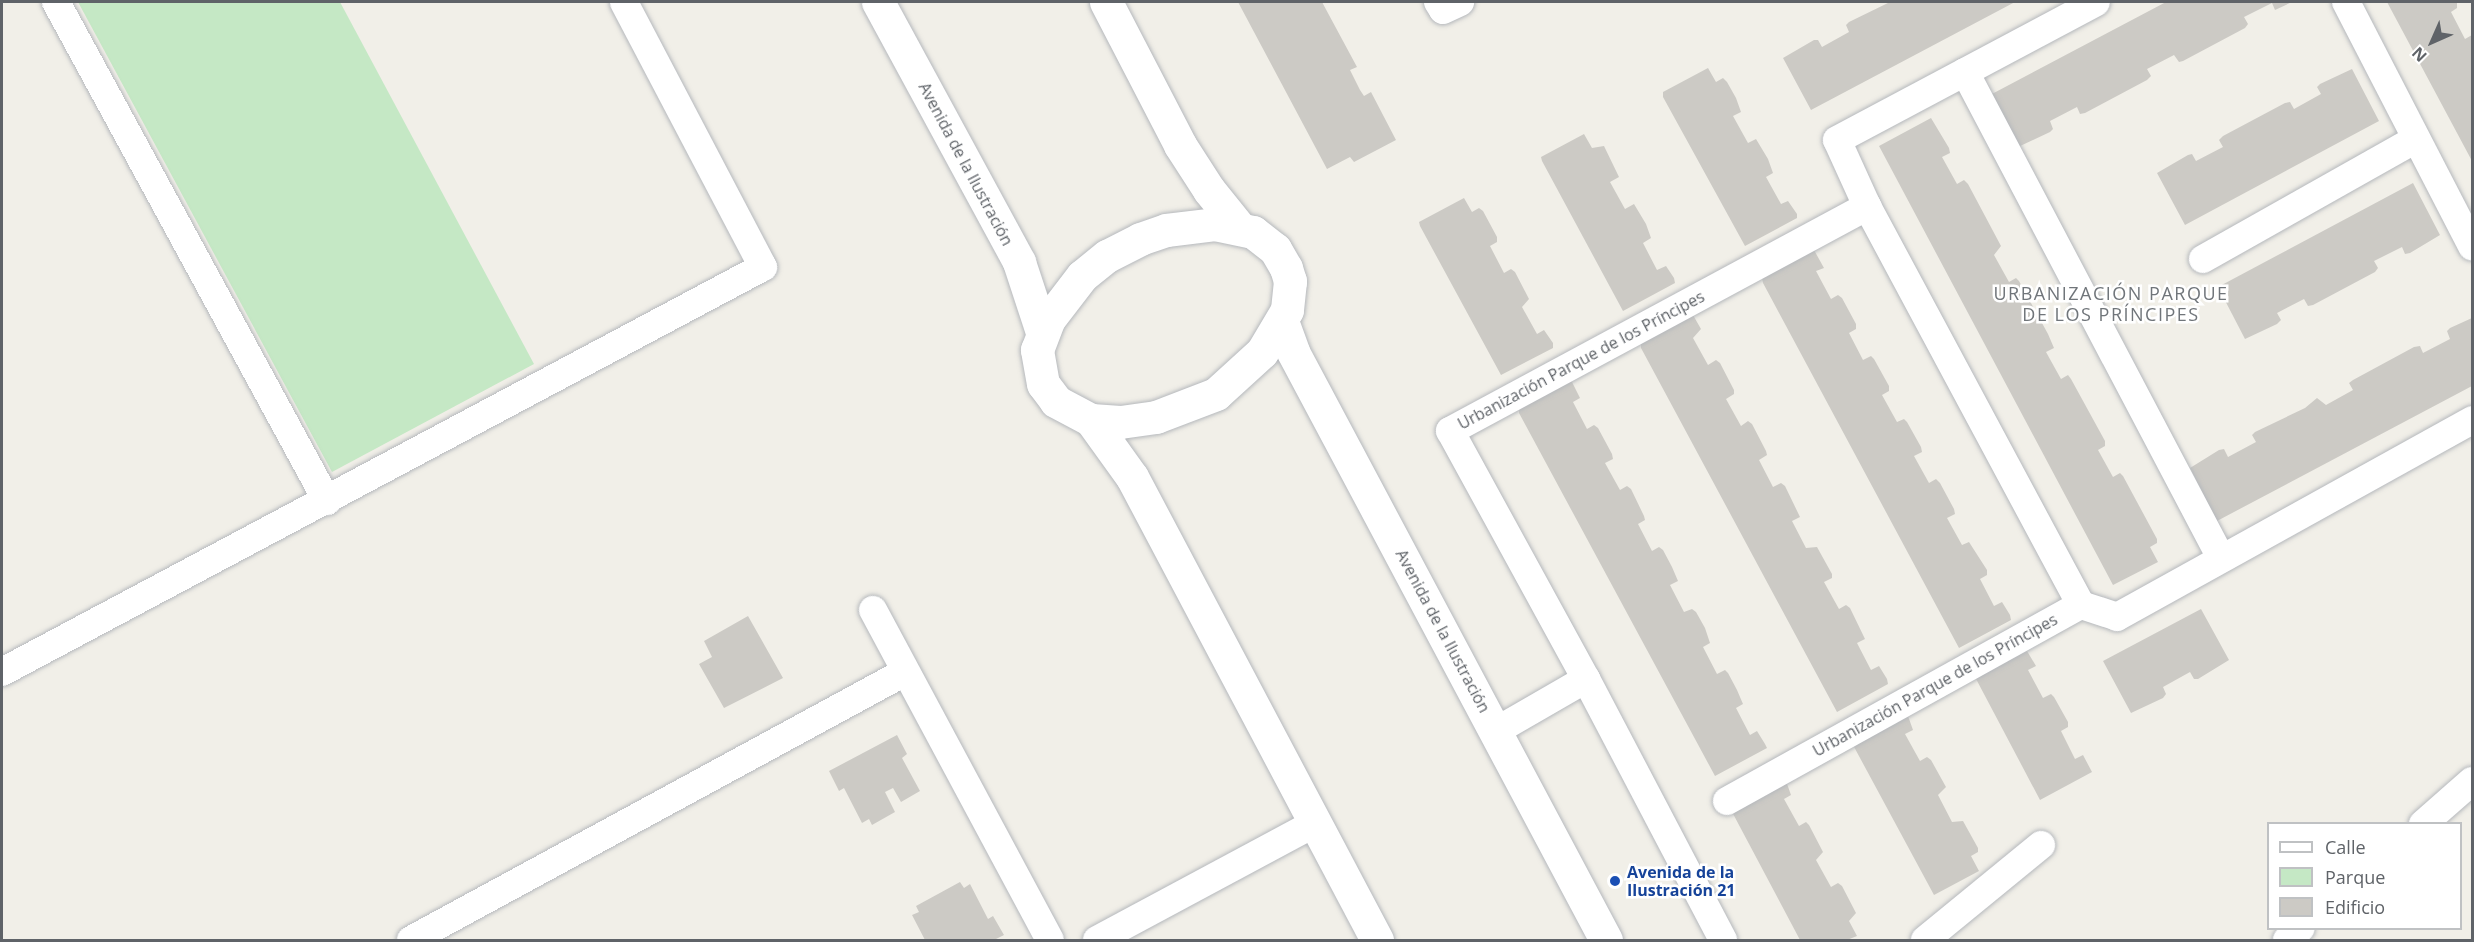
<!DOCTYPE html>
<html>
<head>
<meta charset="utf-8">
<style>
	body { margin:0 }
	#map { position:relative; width:2474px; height:942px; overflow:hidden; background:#f1efe8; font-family:"Open Sans",sans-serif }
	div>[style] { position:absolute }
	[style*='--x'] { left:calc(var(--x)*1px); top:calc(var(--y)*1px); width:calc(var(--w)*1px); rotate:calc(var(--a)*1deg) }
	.green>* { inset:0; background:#c5e8c5 }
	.building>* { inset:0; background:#cccac5 }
	.roads { filter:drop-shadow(0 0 2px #b5b8bc) drop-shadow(0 0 2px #b5b8bc) }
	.street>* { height:28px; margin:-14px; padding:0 14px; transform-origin:14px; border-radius:14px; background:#fff }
	.secondary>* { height:33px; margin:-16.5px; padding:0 16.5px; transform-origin:16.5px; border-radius:16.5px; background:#fff }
	.dots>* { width:16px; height:16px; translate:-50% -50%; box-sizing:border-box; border:3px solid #fff; border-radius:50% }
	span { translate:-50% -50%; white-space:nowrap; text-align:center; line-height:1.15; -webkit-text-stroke:5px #fff; paint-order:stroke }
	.street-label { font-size:16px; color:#5f6368 }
	.transit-label { font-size:16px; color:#164399; font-weight:700 }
	.left { translate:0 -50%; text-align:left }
	.neighbourhood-label { font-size:18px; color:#70757a; letter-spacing:1.5px }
	.frame { position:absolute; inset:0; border:3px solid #5f6368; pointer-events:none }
	.legend { position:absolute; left:2267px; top:822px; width:195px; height:108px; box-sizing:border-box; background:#fff; border:2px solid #bfc1c3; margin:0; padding:8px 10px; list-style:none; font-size:18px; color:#5f6368 }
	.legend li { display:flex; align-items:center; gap:12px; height:30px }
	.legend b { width:30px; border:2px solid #bfc1c3 }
	.north { position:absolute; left:2402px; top:12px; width:60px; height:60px; -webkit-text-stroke:4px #fff; paint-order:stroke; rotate:225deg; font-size:16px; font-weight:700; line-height:24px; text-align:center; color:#5f6368 }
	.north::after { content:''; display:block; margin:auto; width:21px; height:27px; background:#5f6368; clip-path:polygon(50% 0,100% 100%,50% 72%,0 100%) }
</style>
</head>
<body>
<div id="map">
	<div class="green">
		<div style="clip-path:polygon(78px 2px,340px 2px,534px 364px,332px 472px)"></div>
	</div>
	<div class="building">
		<div style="clip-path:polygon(1238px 2px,1322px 2px,1357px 67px,1350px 70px,1360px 90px,1364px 96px,1371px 92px,1396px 140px,1354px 162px,1350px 157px,1327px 169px)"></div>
		<div style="clip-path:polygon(1890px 2px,2015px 2px,1811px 110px,1783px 58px,1814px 40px,1818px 40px,1822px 47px,1849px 32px,1846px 25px,1849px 22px)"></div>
		<div style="clip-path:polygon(2166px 2px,2292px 2px,2275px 10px,2272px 3px,2244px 17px,2248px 24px,2245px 28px,2183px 61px,2179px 62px,2174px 55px,2147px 69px,2151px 76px,2147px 80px,2085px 113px,2080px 114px,2077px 107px,2050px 121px,2053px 129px,2050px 132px,2018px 147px,1990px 95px)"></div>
		<div style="clip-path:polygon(2387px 2px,2457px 3px,2457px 8px,2451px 12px,2465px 39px,2472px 35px,2472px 161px)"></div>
		<div style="clip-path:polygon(1708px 68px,1716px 82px,1723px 78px,1727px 82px,1736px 98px,1741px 112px,1733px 116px,1748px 143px,1756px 139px,1768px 159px,1773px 173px,1766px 177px,1781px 204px,1788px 201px,1797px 214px,1797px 218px,1745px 246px,1663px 97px,1663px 92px)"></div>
		<div style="clip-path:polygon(2352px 69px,2379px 121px,2185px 225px,2157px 173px,2188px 155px,2192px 154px,2196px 161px,2223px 147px,2219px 140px,2223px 136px,2285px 103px,2290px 102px,2294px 109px,2321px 94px,2317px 87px,2320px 84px)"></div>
		<div style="clip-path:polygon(1931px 118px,1949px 148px,1950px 153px,1942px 157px,1957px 184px,1964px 180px,1968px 184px,2001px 246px,1994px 255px,2009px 282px,2016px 278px,2019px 281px,2048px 334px,2054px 348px,2046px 352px,2061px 379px,2068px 375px,2071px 379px,2105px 441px,2105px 446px,2098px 450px,2113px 477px,2120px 473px,2123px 476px,2157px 539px,2157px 543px,2150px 547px,2158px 562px,2113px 585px,1879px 146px)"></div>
		<div style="clip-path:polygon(1584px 134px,1592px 148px,1604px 146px,1619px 177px,1610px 182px,1625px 209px,1634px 204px,1646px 224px,1651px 238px,1643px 243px,1657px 270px,1666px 266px,1674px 278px,1675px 283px,1623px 311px,1542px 161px,1541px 157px)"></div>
		<div style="clip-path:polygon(2413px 183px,2440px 235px,2410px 253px,2405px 254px,2402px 247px,2374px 261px,2378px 268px,2375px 272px,2313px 305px,2308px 306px,2304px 299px,2277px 313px,2281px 320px,2277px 324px,2245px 339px,2218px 287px)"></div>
		<div style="clip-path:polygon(1464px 198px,1472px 212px,1479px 208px,1483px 211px,1497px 237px,1497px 242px,1490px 246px,1504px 273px,1511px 269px,1515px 272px,1529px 299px,1522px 307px,1537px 334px,1544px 330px,1553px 343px,1553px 348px,1501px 375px,1420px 226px,1419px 222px)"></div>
		<div style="clip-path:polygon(1814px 250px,1824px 268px,1816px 271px,1831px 299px,1838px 295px,1842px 298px,1856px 324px,1856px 329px,1849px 333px,1863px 360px,1871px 356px,1874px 359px,1889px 386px,1889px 391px,1882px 395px,1897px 422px,1904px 419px,1907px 422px,1921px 447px,1922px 452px,1914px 456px,1929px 483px,1936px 479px,1940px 483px,1954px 509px,1955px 514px,1947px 518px,1962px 545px,1969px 542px,1987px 570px,1987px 575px,1980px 579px,1994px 606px,2002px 602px,2010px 615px,2011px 620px,1959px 648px,1763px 283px,1762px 278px)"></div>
		<div style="clip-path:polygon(1693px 315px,1701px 329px,1693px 338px,1708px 365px,1716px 360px,1720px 363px,1734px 390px,1734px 394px,1726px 399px,1741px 426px,1748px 421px,1752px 424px,1766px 451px,1767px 455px,1759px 460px,1773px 487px,1781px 483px,1785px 486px,1800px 517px,1792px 521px,1806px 548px,1817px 547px,1832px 574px,1832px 578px,1824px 582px,1839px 609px,1846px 605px,1850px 608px,1865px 639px,1857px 643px,1871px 670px,1879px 666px,1887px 679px,1888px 684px,1837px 712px,1641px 348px,1641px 343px)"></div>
		<div style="clip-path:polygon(2472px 318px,2472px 386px,2217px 521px,2190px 468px,2219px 450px,2224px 449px,2228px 457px,2256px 442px,2252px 435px,2255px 432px,2305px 408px,2317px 398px,2326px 405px,2353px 390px,2349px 383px,2353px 380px,2414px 347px,2420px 346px,2423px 353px,2450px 339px,2447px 331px,2450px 328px)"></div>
		<div style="clip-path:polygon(1571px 380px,1580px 398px,1573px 402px,1587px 429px,1594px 425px,1598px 428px,1612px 454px,1613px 459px,1605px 463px,1620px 490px,1627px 486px,1631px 489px,1644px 516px,1645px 520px,1638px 524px,1652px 551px,1659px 547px,1663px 550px,1672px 567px,1678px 581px,1670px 585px,1684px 612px,1692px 609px,1696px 612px,1705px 628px,1710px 643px,1703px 647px,1717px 674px,1725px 670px,1728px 673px,1737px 690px,1743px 704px,1736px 708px,1750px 735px,1757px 731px,1765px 744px,1767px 748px,1715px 776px,1519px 413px,1519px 409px)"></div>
		<div style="clip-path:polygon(2201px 609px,2229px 660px,2198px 679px,2194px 679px,2190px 672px,2163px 687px,2166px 694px,2163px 698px,2131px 713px,2103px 661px)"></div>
		<div style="clip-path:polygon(748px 616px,783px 678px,724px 708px,699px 664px,712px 657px,704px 641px)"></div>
		<div style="clip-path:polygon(2027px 651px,2036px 666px,2028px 670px,2043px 698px,2051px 694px,2054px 697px,2068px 722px,2068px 727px,2061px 731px,2075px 759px,2083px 755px,2092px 772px,2040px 800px,1975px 677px)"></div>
		<div style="clip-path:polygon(1908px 716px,1913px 730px,1905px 734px,1920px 761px,1927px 757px,1931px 760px,1946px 787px,1938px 795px,1952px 822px,1963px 821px,1978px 848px,1978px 852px,1971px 856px,1979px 871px,1934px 895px,1853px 745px)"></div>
		<div style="clip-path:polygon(897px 735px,907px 754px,902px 758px,920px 791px,901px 802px,893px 788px,885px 792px,895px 812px,872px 825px,869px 819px,862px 823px,844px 788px,839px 791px,829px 771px)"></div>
		<div style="clip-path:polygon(1786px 781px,1791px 795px,1784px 799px,1799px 826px,1806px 822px,1809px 825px,1823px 852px,1816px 860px,1831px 887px,1838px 883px,1842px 886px,1856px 913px,1849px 921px,1857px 936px,1847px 940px,1800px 940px,1731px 810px)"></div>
		<div style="clip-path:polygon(960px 882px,964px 888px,970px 884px,988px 919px,993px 916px,1004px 935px,994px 940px,925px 940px,912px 915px,919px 912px,916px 906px)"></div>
	</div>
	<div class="roads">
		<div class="street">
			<div style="--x:56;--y:2;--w:568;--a:61.49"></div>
			<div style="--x:1438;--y:2;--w:9;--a:58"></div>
			<div style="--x:1443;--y:10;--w:19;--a:-25"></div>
			<div style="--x:2346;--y:2;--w:275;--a:62.7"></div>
			<div style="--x:1965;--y:72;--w:549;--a:62.22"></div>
			<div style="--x:1867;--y:206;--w:453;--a:61.8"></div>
			<div style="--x:2081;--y:605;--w:38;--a:18"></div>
			<div style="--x:2117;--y:617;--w:406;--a:-29"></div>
			<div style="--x:2203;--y:259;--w:244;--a:-29.4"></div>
			<div style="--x:873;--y:610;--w:374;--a:61.8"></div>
			<div style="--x:2;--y:672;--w:862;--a:-28.02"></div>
			<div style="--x:763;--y:267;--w:299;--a:-117.7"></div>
			<div style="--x:1586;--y:679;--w:295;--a:62.3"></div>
			<div style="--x:1496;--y:731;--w:104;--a:-30"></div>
			<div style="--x:1586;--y:679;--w:283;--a:-118.7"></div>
			<div style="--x:1450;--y:431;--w:474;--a:-28.3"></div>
			<div style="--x:1867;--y:206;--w:72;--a:-114.4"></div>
			<div style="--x:1837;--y:140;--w:293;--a:-28"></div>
			<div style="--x:1727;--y:801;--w:405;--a:-29"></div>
			<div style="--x:2423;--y:824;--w:65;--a:-41.3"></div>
			<div style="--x:411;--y:940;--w:562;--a:-28.48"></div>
			<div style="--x:1097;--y:940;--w:247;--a:-28.2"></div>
			<div style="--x:1925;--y:940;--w:150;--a:-39.3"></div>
			<div style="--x:2287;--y:940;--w:18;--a:-41"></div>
		</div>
		<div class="secondary">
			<div style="--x:878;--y:2;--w:296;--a:61.5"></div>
			<div style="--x:1019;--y:262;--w:74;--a:71.8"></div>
			<div style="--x:1106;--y:2;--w:161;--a:62.6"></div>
			<div style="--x:1180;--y:145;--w:54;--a:57.2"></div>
			<div style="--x:1209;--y:190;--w:48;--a:51"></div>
			<div style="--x:1215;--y:224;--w:39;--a:12"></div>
			<div style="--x:1253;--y:232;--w:28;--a:38"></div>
			<div style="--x:1275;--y:249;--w:22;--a:60"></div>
			<div style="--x:1286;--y:268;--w:14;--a:73"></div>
			<div style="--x:1290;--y:281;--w:29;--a:96"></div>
			<div style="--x:1287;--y:310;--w:49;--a:120.8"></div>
			<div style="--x:1262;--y:352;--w:62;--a:137.6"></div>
			<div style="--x:1216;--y:394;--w:64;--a:159"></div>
			<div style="--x:1156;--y:417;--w:36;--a:172"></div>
			<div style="--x:1120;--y:422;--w:29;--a:-176"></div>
			<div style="--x:1091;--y:420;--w:40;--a:-152"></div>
			<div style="--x:1056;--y:401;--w:21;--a:-127"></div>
			<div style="--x:1043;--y:384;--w:35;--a:-100"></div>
			<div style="--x:1037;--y:350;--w:33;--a:-69"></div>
			<div style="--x:1049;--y:319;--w:54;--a:-52.5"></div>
			<div style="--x:1082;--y:276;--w:32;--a:-39"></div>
			<div style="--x:1107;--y:256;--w:37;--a:-27"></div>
			<div style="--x:1140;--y:239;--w:28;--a:-19"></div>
			<div style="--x:1166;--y:230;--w:49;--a:-7"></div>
			<div style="--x:1282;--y:321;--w:33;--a:70"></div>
			<div style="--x:1293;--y:352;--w:666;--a:61.97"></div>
			<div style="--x:1091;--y:420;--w:70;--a:54.3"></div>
			<div style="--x:1132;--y:477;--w:524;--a:62.11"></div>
		</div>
	</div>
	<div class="dots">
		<div style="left:1615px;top:881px;background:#1a4fb4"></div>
	</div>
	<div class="street-label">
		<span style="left:966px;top:164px;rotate:62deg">Avenida de la Ilustración</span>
		<span style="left:1581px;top:360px;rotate:-28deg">Urbanización Parque de los Príncipes</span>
		<span style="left:1443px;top:631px;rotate:62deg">Avenida de la Ilustración</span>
		<span style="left:1935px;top:685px;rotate:-29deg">Urbanización Parque de los Príncipes</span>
	</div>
	<div class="transit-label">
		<span class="left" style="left:1627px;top:881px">Avenida de la<br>Ilustración 21</span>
	</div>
	<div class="neighbourhood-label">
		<span style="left:2111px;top:304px">URBANIZACIÓN PARQUE<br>DE LOS PRÍNCIPES</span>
	</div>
	<div class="frame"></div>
	<ul class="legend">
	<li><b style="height:8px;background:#fff"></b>Calle</li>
	<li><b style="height:16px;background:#c5e8c5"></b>Parque</li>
	<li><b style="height:16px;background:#cccac5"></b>Edificio</li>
	</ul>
	<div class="north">N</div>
</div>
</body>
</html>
